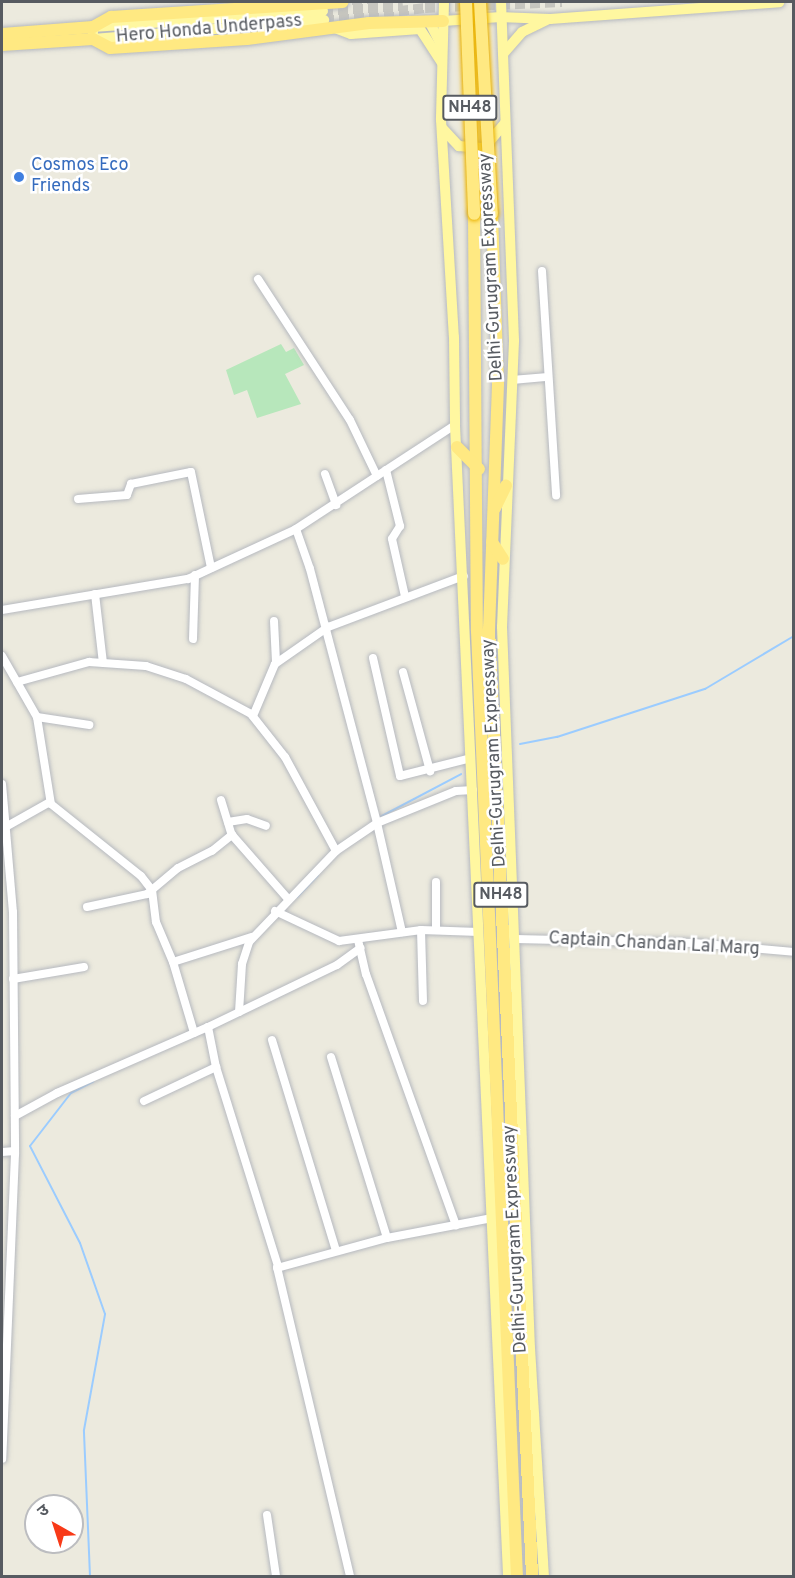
<!DOCTYPE html>
<html>
<head>
<meta charset="utf-8">
<style>
	body { margin:0 }
	#map { position:relative; width:795px; height:1578px; overflow:hidden; background:#eceade; font-family:Overpass,"Noto Sans Devanagari",sans-serif }
	div>[style] { position:absolute }
	[style*='--x'] { left:calc(var(--x)*1px); top:calc(var(--y)*1px); width:calc(var(--w)*1px); rotate:calc(var(--a)*1deg) }
	.green>* { inset:0; background:#b7e7bb }
	.stream>* { height:2px; margin:-1px; padding:0 1px; transform-origin:1px; border-radius:1px; background:#9bccff }
	.major-tunnel>* { height:10px; margin-top:-5px; transform-origin:0; background:repeating-linear-gradient(90deg,#c7c6bf 0 10px,transparent 0 15px) }
	.roads { filter:drop-shadow(0 0 2px #b6b9bf) drop-shadow(0 0 2px #b6b9bf) }
	.minor>* { height:8px; margin:-4px; padding:0 4px; transform-origin:4px; border-radius:4px; background:#fff }
	.major>* { height:10px; margin:-5px; padding:0 5px; transform-origin:5px; border-radius:5px; background:#fff7a0 }
	.highway>* { height:12px; margin:-6px; padding:0 6px; transform-origin:6px; border-radius:6px; background:#ffe982 }
	.bridges { filter:drop-shadow(0 0 2px #eab200) drop-shadow(0 0 2px #eab200) }
	.highway-bridge>* { height:12px; margin:-6px; padding:0 6px; transform-origin:6px; border-radius:6px; background:#ffe982 }
	.dots>* { width:16px; height:16px; translate:-50% -50%; box-sizing:border-box; border:3px solid #fff; border-radius:50% }
	span { translate:-50% -50%; white-space:nowrap; text-align:center; line-height:1.15; -webkit-text-stroke:5px #fff; paint-order:stroke }
	.shield-label span { padding:2px 4px; background:#fff; border:2px solid; border-radius:4px; -webkit-text-stroke-width:0 }
	.shield-label { font-size:16px; color:#575b61; font-weight:700 }
	.street-label { font-size:18px; color:#575b61 }
	.shop-label { font-size:18px; color:#366cbe }
	.left { translate:0 -50%; text-align:left }
	.frame { position:absolute; inset:0; border:3px solid #575b61; pointer-events:none }
	.north { position:absolute; left:24px; top:1494px; width:60px; height:60px; box-sizing:border-box; background:#fff; border:2px solid #bcbdc0; border-radius:50%; rotate:321deg; font-size:16px; font-weight:700; line-height:24px; text-align:center; color:#575b61 }
	.north::after { content:''; display:block; margin:auto; width:21px; height:27px; background:#f83a18; clip-path:polygon(50% 0,100% 100%,50% 72%,0 100%) }
</style>
</head>
<body>
<div id="map">
	<div class="green">
		<div style="clip-path:polygon(281px 344px,286px 352px,294px 348px,304px 365px,285px 374px,301px 404px,257px 418px,247px 390px,234px 395px,226px 370px)"></div>
	</div>
	<div class="stream">
		<div style="--x:520;--y:744;--w:38;--a:-11"></div>
		<div style="--x:557;--y:737;--w:156;--a:-18"></div>
		<div style="--x:705;--y:689;--w:104;--a:-30.8"></div>
		<div style="--x:378;--y:818;--w:94;--a:-27.9"></div>
		<div style="--x:297;--y:897;--w:30;--a:-46"></div>
		<div style="--x:90;--y:1576;--w:146;--a:-92.4"></div>
		<div style="--x:84;--y:1430;--w:118;--a:-79.7"></div>
		<div style="--x:105;--y:1314;--w:75;--a:-109.4"></div>
		<div style="--x:80;--y:1243;--w:109;--a:-117.3"></div>
		<div style="--x:30;--y:1146;--w:67;--a:-52.3"></div>
		<div style="--x:71;--y:1093;--w:25;--a:-27"></div>
	</div>
	<div class="major-tunnel">
		<div style="--x:323;--y:11;--w:80;--a:-6.5"></div>
		<div style="--x:324;--y:20;--w:102;--a:-6.8"></div>
		<div style="--x:425;--y:8;--w:137;--a:-2.5"></div>
	</div>
	<div class="roads">
		<div class="minor">
			<div style="--x:542;--y:271;--w:225;--a:86.4"></div>
			<div style="--x:258;--y:279;--w:168;--a:56.9"></div>
			<div style="--x:350;--y:420;--w:62;--a:64.3"></div>
			<div style="--x:512;--y:380;--w:36;--a:-5"></div>
			<div style="--x:386;--y:470;--w:58;--a:76"></div>
			<div style="--x:400;--y:526;--w:15;--a:122"></div>
			<div style="--x:392;--y:539;--w:58;--a:77.2"></div>
			<div style="--x:325;--y:474;--w:33;--a:70"></div>
			<div style="--x:78;--y:499;--w:49;--a:-4.7"></div>
			<div style="--x:127;--y:495;--w:12;--a:-70"></div>
			<div style="--x:131;--y:484;--w:61;--a:-11.3"></div>
			<div style="--x:191;--y:472;--w:98;--a:78.2"></div>
			<div style="--x:296;--y:529;--w:42;--a:70.7"></div>
			<div style="--x:310;--y:569;--w:263;--a:75.2"></div>
			<div style="--x:377;--y:823;--w:112;--a:77.1"></div>
			<div style="--x:95;--y:594;--w:69;--a:83.4"></div>
			<div style="--x:2;--y:610;--w:189;--a:-9.5"></div>
			<div style="--x:188;--y:579;--w:119;--a:-24.8"></div>
			<div style="--x:296;--y:529;--w:190;--a:-33.2"></div>
			<div style="--x:274;--y:621;--w:41;--a:87.2"></div>
			<div style="--x:193;--y:639;--w:64;--a:-88.2"></div>
			<div style="--x:2;--y:656;--w:70;--a:60.2"></div>
			<div style="--x:37;--y:717;--w:88;--a:80.9"></div>
			<div style="--x:51;--y:804;--w:115;--a:38.7"></div>
			<div style="--x:141;--y:876;--w:18;--a:52"></div>
			<div style="--x:152;--y:890;--w:32;--a:83"></div>
			<div style="--x:156;--y:922;--w:43;--a:67"></div>
			<div style="--x:173;--y:962;--w:74;--a:73.5"></div>
			<div style="--x:373;--y:658;--w:121;--a:77.1"></div>
			<div style="--x:400;--y:776;--w:73;--a:-14.2"></div>
			<div style="--x:403;--y:672;--w:103;--a:74.7"></div>
			<div style="--x:17;--y:682;--w:75;--a:-15.5"></div>
			<div style="--x:89;--y:662;--w:57;--a:4"></div>
			<div style="--x:146;--y:666;--w:42;--a:18"></div>
			<div style="--x:186;--y:679;--w:74;--a:28.3"></div>
			<div style="--x:251;--y:714;--w:55;--a:51.7"></div>
			<div style="--x:285;--y:757;--w:107;--a:61.5"></div>
			<div style="--x:253;--y:716;--w:56;--a:-67.1"></div>
			<div style="--x:275;--y:664;--w:65;--a:-34.9"></div>
			<div style="--x:328;--y:627;--w:145;--a:-20.6"></div>
			<div style="--x:37;--y:717;--w:53;--a:8.7"></div>
			<div style="--x:2;--y:784;--w:128;--a:85.1"></div>
			<div style="--x:13;--y:912;--w:242;--a:89.5"></div>
			<div style="--x:15;--y:1154;--w:305;--a:92.4"></div>
			<div style="--x:221;--y:800;--w:37;--a:73"></div>
			<div style="--x:232;--y:835;--w:86;--a:48.8"></div>
			<div style="--x:228;--y:822;--w:19;--a:-9"></div>
			<div style="--x:247;--y:819;--w:20;--a:20"></div>
			<div style="--x:2;--y:829;--w:55;--a:-29.4"></div>
			<div style="--x:87;--y:907;--w:61;--a:-12.2"></div>
			<div style="--x:147;--y:894;--w:40;--a:-40"></div>
			<div style="--x:178;--y:868;--w:38;--a:-27"></div>
			<div style="--x:212;--y:851;--w:26;--a:-39"></div>
			<div style="--x:275;--y:911;--w:71;--a:25.1"></div>
			<div style="--x:339;--y:941;--w:83;--a:-7.6"></div>
			<div style="--x:421;--y:930;--w:58;--a:2"></div>
			<div style="--x:421;--y:930;--w:71;--a:88.4"></div>
			<div style="--x:436;--y:930;--w:48;--a:-90"></div>
			<div style="--x:515;--y:939;--w:179;--a:1.3"></div>
			<div style="--x:694;--y:943;--w:100;--a:5.1"></div>
			<div style="--x:358;--y:940;--w:35;--a:77"></div>
			<div style="--x:366;--y:974;--w:267;--a:70.3"></div>
			<div style="--x:173;--y:962;--w:83;--a:-17.6"></div>
			<div style="--x:13;--y:979;--w:72;--a:-9.6"></div>
			<div style="--x:239;--y:1012;--w:48;--a:-86.4"></div>
			<div style="--x:242;--y:964;--w:23;--a:-72"></div>
			<div style="--x:249;--y:942;--w:126;--a:-46.3"></div>
			<div style="--x:336;--y:851;--w:50;--a:-34.3"></div>
			<div style="--x:377;--y:823;--w:85;--a:-22.1"></div>
			<div style="--x:456;--y:791;--w:17;--a:-3"></div>
			<div style="--x:208;--y:1027;--w:41;--a:78.7"></div>
			<div style="--x:216;--y:1067;--w:208;--a:72.7"></div>
			<div style="--x:272;--y:1040;--w:220;--a:73.1"></div>
			<div style="--x:331;--y:1057;--w:189;--a:72.8"></div>
			<div style="--x:144;--y:1101;--w:80;--a:-25.3"></div>
			<div style="--x:15;--y:1116;--w:48;--a:-28.7"></div>
			<div style="--x:57;--y:1093;--w:165;--a:-23.6"></div>
			<div style="--x:208;--y:1027;--w:143;--a:-25.7"></div>
			<div style="--x:337;--y:965;--w:29;--a:-36"></div>
			<div style="--x:2;--y:1152;--w:13;--a:-4"></div>
			<div style="--x:267;--y:1515;--w:62;--a:81.6"></div>
			<div style="--x:350;--y:1576;--w:317;--a:-103.3"></div>
			<div style="--x:277;--y:1268;--w:114;--a:-15.3"></div>
			<div style="--x:387;--y:1238;--w:107;--a:-10.8"></div>
		</div>
		<div class="major">
			<div style="--x:444;--y:2;--w:118;--a:91.5"></div>
			<div style="--x:441;--y:120;--w:217;--a:86.6"></div>
			<div style="--x:454;--y:337;--w:88;--a:89.3"></div>
			<div style="--x:455;--y:425;--w:1152;--a:87.36"></div>
			<div style="--x:501;--y:2;--w:339;--a:87.8"></div>
			<div style="--x:514;--y:341;--w:286;--a:92.4"></div>
			<div style="--x:502;--y:627;--w:722;--a:87.78"></div>
			<div style="--x:530;--y:1348;--w:228;--a:86.5"></div>
			<div style="--x:323;--y:11;--w:231;--a:176"></div>
			<div style="--x:93;--y:27;--w:12;--a:90"></div>
			<div style="--x:93;--y:39;--w:232;--a:-4.7"></div>
			<div style="--x:429;--y:21;--w:28;--a:63"></div>
			<div style="--x:443;--y:21;--w:58;--a:-3.9"></div>
			<div style="--x:501;--y:17;--w:49;--a:2.3"></div>
			<div style="--x:550;--y:19;--w:230;--a:-4.2"></div>
			<div style="--x:335;--y:28;--w:17;--a:21"></div>
			<div style="--x:351;--y:34;--w:69;--a:-4.1"></div>
			<div style="--x:420;--y:29;--w:40;--a:57.1"></div>
			<div style="--x:503;--y:54;--w:29;--a:-49"></div>
			<div style="--x:522;--y:32;--w:28;--a:-26"></div>
			<div style="--x:442;--y:128;--w:25;--a:47"></div>
			<div style="--x:459;--y:146;--w:25;--a:5"></div>
			<div style="--x:484;--y:148;--w:33;--a:-50"></div>
		</div>
		<div class="highway">
			<div style="--x:2;--y:34;--w:91;--a:-4.4"></div>
			<div style="--x:93;--y:27;--w:21;--a:-29"></div>
			<div style="--x:111;--y:17;--w:232;--a:-3.7"></div>
			<div style="--x:2;--y:45;--w:91;--a:-3.8"></div>
			<div style="--x:93;--y:39;--w:19;--a:28"></div>
			<div style="--x:110;--y:48;--w:137;--a:-3.8"></div>
			<div style="--x:247;--y:39;--w:123;--a:-7.5"></div>
			<div style="--x:369;--y:23;--w:74;--a:-1.5"></div>
			<div style="--x:474;--y:214;--w:417;--a:89.6"></div>
			<div style="--x:477;--y:631;--w:946;--a:87.58"></div>
			<div style="--x:492;--y:214;--w:170;--a:88"></div>
			<div style="--x:498;--y:384;--w:244;--a:92.1"></div>
			<div style="--x:489;--y:628;--w:949;--a:87.4"></div>
			<div style="--x:457;--y:447;--w:31;--a:45"></div>
			<div style="--x:495;--y:508;--w:25;--a:-64"></div>
			<div style="--x:492;--y:542;--w:20;--a:57"></div>
		</div>
	</div>
	<div class="bridges">
		<div class="highway-bridge">
			<div style="--x:466;--y:2;--w:212;--a:87.8"></div>
			<div style="--x:480;--y:2;--w:212;--a:86.8"></div>
		</div>
	</div>
	<div class="dots">
		<div style="left:19px;top:177px;background:#3f7fe0"></div>
	</div>
	<div class="shield-label">
		<span style="left:470px;top:108px">NH48</span>
		<span style="left:501px;top:895px">NH48</span>
	</div>
	<div class="street-label">
		<span style="left:209px;top:30px;rotate:-5deg">Hero Honda Underpass</span>
		<span style="left:492px;top:267px;rotate:-93deg">Delhi-Gurugram Expressway</span>
		<span style="left:495px;top:753px;rotate:-93deg">Delhi-Gurugram Expressway</span>
		<span style="left:654px;top:945px;rotate:3deg">Captain Chandan Lal Marg</span>
		<span style="left:516px;top:1239px;rotate:-93deg">Delhi-Gurugram Expressway</span>
	</div>
	<div class="shop-label">
		<span class="left" style="left:31px;top:177px">Cosmos Eco<br>Friends</span>
	</div>
	<div class="frame"></div>
	<div class="north">उ</div>
</div>
</body>
</html>
